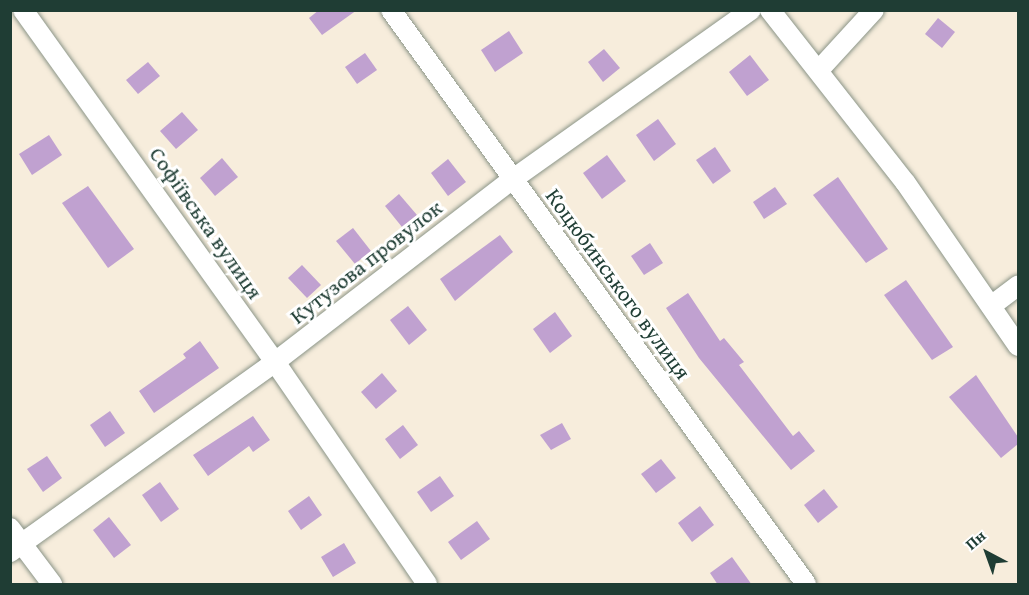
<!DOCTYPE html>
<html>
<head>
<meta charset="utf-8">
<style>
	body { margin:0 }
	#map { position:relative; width:1029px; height:595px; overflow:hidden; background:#f7eddc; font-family:"Gentium Book Plus",serif }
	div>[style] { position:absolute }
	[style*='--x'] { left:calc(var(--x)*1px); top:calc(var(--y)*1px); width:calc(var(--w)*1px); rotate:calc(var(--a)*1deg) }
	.building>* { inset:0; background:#c0a1d0 }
	.roads { filter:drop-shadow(0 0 2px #8b9588) drop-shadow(0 0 2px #8b9588) }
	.minor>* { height:20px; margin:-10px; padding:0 10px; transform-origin:10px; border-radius:10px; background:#fff }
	span { translate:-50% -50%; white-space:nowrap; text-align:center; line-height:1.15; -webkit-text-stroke:6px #fff; paint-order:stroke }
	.street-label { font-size:22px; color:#1f3d34 }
	.frame { position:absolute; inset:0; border:12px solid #1f3d34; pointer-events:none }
	.north { position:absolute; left:957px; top:523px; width:60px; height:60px; -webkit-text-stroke:4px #fff; paint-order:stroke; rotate:319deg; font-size:16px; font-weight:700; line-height:24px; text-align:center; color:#1f3d34 }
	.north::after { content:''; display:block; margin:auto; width:21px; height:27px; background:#1f3d34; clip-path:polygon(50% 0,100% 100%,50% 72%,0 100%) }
</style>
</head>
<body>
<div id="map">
	<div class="building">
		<div style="clip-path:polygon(319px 10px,357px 10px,322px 35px,309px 18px)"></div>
		<div style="clip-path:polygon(938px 18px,955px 32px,942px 48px,925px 34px)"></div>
		<div style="clip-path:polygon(509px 31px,523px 53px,495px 72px,481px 50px)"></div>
		<div style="clip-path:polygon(604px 49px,620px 68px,603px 82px,588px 62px)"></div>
		<div style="clip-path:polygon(365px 53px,377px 70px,357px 84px,345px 67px)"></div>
		<div style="clip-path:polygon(750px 55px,769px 80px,747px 96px,729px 72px)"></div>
		<div style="clip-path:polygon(148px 62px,160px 76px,138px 94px,126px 80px)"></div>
		<div style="clip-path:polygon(182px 112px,198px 130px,176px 149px,160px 131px)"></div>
		<div style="clip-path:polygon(658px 119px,676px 144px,654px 161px,636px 135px)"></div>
		<div style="clip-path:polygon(49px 135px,62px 155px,32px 175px,19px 154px)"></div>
		<div style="clip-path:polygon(715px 147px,731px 171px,713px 184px,696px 160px)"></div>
		<div style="clip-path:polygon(607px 155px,626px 181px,602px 199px,583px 173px)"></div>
		<div style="clip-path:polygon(222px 158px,238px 177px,215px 196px,200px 178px)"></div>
		<div style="clip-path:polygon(448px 159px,466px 182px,448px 196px,431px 173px)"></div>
		<div style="clip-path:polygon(838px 177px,888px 249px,866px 263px,813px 195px)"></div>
		<div style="clip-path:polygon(88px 186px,134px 249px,108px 268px,62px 203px)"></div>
		<div style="clip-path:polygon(775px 187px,787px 204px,764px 219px,753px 202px)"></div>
		<div style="clip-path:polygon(399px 194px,417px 215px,402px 227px,385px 206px)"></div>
		<div style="clip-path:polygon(353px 228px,371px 251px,355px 264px,336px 241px)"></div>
		<div style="clip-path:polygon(500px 235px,513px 252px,455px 301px,440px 279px)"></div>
		<div style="clip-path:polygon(650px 243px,663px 263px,644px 275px,631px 256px)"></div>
		<div style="clip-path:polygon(302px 265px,321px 285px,307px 298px,288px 278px)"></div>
		<div style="clip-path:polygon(906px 280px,953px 347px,932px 360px,884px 295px)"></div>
		<div style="clip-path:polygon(688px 293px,720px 341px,724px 338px,744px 362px,739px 365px,793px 436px,799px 431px,815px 451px,791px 470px,699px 358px,666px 308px)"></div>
		<div style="clip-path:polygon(408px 306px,427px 330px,409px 345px,390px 320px)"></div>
		<div style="clip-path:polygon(555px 312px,572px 336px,550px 353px,533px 329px)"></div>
		<div style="clip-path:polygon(200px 341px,219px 368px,154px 413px,139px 391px,186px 358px,183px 354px)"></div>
		<div style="clip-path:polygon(382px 373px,397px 391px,376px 409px,361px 392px)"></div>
		<div style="clip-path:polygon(976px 375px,1018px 437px,1018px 444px,1001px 458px,949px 397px)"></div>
		<div style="clip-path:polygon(110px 411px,125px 433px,105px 447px,90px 425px)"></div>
		<div style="clip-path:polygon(253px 416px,270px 440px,253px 452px,249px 446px,208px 476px,193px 455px)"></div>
		<div style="clip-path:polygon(562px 423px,571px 439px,551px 450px,540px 435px)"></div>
		<div style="clip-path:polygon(403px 425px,418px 445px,400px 459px,385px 439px)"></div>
		<div style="clip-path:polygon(47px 456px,62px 478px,43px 492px,27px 469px)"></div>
		<div style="clip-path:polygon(661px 459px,676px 478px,656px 493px,641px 474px)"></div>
		<div style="clip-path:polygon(440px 476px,454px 496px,431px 512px,417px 492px)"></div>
		<div style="clip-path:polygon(160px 482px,179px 509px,161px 522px,142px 495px)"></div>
		<div style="clip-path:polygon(824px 489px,838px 507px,818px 523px,804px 505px)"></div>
		<div style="clip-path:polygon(309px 496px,322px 515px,301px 530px,288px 511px)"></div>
		<div style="clip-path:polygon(700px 506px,714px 525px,692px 542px,678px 523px)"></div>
		<div style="clip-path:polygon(109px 517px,131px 545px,114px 558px,93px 530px)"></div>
		<div style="clip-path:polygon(477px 521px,490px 539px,461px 560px,448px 542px)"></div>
		<div style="clip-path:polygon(344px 543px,356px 563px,333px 577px,321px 557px)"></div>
		<div style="clip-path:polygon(732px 557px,752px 585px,718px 585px,710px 573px)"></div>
	</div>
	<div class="roads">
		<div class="minor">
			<div style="--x:23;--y:10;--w:433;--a:54.4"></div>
			<div style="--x:275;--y:362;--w:269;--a:55.6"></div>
			<div style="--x:391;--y:10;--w:708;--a:54.13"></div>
			<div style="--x:770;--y:10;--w:219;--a:51.9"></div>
			<div style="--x:905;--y:182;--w:199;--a:55.4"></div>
			<div style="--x:819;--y:70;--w:81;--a:-47.5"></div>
			<div style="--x:991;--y:306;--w:34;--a:-37"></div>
			<div style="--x:10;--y:528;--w:70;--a:53.1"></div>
			<div style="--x:10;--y:552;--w:326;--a:-35.6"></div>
			<div style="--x:275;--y:362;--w:300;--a:-37.6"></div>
			<div style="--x:513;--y:179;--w:292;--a:-35.4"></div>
		</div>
	</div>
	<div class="street-label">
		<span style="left:206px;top:223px;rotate:55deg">Софіївська вулиця</span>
		<span style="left:366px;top:262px;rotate:-38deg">Кутузова провулок</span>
		<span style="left:618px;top:284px;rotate:54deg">Коцюбинського вулиця</span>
	</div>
	<div class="frame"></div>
	<div class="north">Пн</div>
</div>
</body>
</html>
